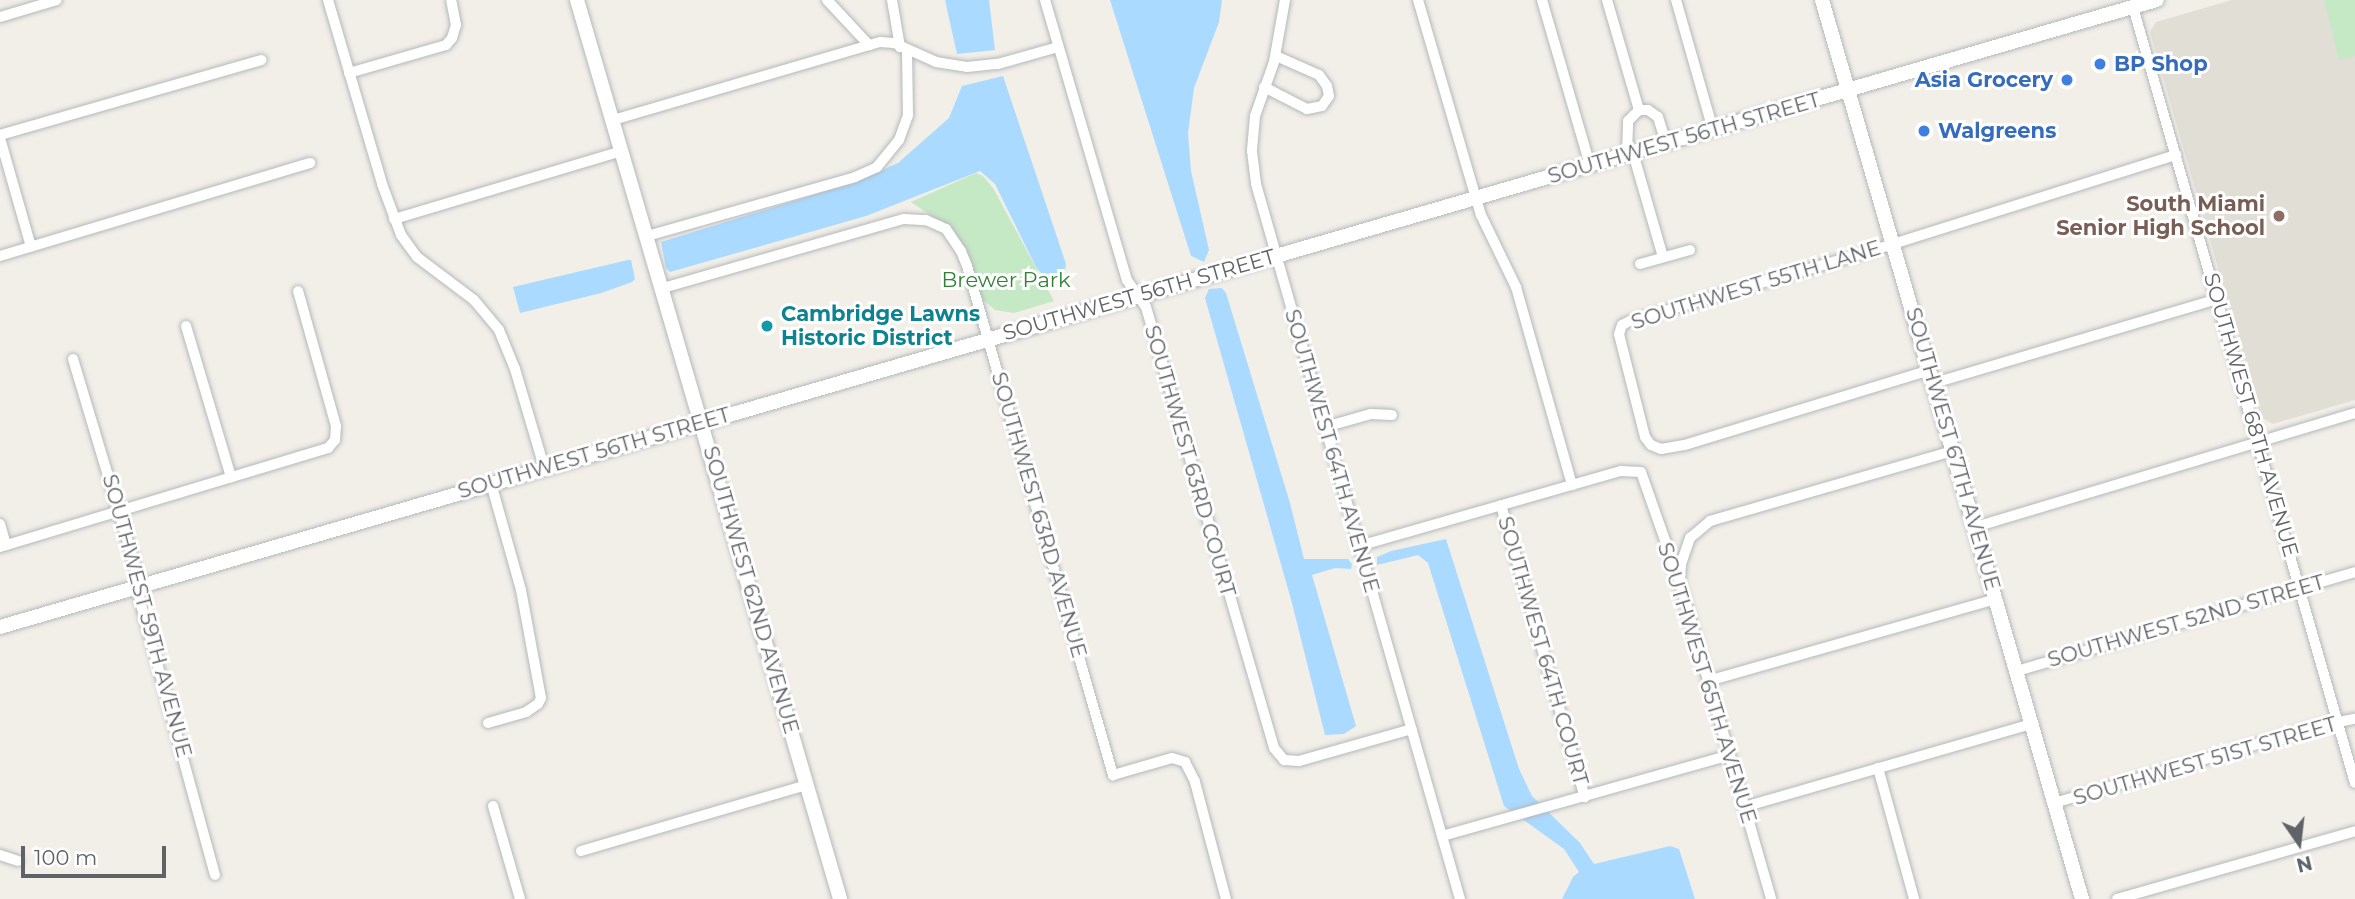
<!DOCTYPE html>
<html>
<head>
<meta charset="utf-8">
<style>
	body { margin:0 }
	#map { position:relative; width:2355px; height:899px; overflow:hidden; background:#f1efe8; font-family:Montserrat,sans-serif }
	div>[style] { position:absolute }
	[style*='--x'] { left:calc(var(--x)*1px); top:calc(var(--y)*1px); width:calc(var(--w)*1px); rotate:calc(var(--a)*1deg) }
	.education>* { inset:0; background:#e1ded6 }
	.green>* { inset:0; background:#c5e8c5 }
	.water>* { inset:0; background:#aadaff }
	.roads { filter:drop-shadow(0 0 2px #b5b8bc) drop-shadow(0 0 2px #b5b8bc) }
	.street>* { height:10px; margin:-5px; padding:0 5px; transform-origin:5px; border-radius:5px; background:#fff }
	.secondary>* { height:14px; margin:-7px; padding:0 7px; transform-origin:7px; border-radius:7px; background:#fff }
	.dots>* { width:19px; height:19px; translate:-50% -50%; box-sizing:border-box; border:4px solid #fff; border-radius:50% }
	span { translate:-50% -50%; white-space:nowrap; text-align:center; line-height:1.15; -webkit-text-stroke:6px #fff; paint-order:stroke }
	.shop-label { font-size:21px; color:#366cbe; font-weight:700 }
	.left { translate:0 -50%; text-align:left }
	.right { translate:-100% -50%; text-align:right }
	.street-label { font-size:21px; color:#5f6368 }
	.education-label { font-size:21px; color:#785e54; font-weight:700 }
	.park-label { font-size:21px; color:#348238 }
	.culture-label { font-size:21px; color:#0d838f; font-weight:700 }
	.north { position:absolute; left:2264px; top:808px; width:70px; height:70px; -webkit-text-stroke:5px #fff; paint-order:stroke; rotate:166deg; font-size:19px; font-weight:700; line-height:28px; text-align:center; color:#5f6368 }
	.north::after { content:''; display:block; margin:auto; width:24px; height:32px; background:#5f6368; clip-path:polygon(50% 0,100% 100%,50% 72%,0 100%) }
	.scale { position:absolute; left:21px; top:846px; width:145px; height:32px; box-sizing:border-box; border:4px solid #5f6368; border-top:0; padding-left:9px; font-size:21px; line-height:24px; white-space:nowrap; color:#5f6368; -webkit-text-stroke:5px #fff; paint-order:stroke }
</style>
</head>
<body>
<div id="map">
	<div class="education">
		<div style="clip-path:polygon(2232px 0,2355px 0,2355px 400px,2273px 424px,2261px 417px,2150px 32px,2156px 22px)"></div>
	</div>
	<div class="green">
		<div style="clip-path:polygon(2324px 0,2355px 0,2355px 56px,2339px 60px)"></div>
		<div style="clip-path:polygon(976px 173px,983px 176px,993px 188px,1054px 301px,1014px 313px,995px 310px,980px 297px,963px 246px,952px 230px,911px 202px)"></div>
	</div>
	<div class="water">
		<div style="clip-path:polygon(945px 0,989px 0,995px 50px,957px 54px)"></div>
		<div style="clip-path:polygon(1110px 0,1222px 0,1219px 22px,1194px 88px,1188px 133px,1191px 171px,1209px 250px,1204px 262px,1191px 256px)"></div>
		<div style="clip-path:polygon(1003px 76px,1066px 264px,1065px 270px,1053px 278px,1044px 277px,1036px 267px,995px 184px,980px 171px,866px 216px,670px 272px,666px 268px,661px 242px,856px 182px,898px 163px,949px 118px,962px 86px)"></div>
		<div style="clip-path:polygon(628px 260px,631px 260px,635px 279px,632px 282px,601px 293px,520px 313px,513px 287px)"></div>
		<div style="clip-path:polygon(1222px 288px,1226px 293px,1290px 503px,1304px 559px,1348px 559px,1352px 564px,1351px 569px,1335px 568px,1312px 575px,1356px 726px,1344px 734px,1325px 735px,1292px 603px,1205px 298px,1209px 289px)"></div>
		<div style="clip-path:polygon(1446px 539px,1519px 769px,1532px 796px,1580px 843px,1594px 864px,1670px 846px,1679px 849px,1695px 899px,1562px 899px,1573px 877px,1579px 872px,1564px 849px,1504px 806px,1428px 563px,1418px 555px,1377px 565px,1377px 557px,1391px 551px)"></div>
	</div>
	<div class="roads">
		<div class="street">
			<div style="--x:328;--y:0;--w:192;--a:73.6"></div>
			<div style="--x:382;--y:184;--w:54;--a:69.6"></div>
			<div style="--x:401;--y:235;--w:27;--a:54"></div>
			<div style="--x:417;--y:257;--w:71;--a:37"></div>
			<div style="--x:474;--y:300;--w:39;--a:50"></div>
			<div style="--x:499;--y:330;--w:42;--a:67.7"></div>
			<div style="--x:515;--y:369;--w:102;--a:73.5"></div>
			<div style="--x:827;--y:0;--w:62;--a:47"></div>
			<div style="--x:892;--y:0;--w:48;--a:80.3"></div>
			<div style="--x:1045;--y:0;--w:292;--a:73.7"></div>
			<div style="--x:1127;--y:280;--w:33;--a:55"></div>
			<div style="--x:1146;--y:307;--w:459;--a:73.8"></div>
			<div style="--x:1274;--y:748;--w:16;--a:50"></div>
			<div style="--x:1284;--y:760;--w:15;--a:4"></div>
			<div style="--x:1299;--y:761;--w:117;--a:-15.8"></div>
			<div style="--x:1285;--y:0;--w:63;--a:100.1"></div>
			<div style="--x:1274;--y:62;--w:57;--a:109.4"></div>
			<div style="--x:1255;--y:116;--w:35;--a:95"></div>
			<div style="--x:1252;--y:151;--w:33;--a:83"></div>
			<div style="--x:1256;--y:184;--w:744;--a:74.08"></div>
			<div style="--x:1418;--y:0;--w:224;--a:73.7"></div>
			<div style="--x:1481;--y:215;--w:80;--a:64.1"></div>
			<div style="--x:1516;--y:287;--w:206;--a:74.2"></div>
			<div style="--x:1542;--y:0;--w:172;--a:73.8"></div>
			<div style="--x:1607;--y:0;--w:115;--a:73.8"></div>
			<div style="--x:1676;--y:0;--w:135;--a:74.1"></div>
			<div style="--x:2133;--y:7;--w:807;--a:74.04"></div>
			<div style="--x:0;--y:17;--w:59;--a:-16.6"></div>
			<div style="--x:349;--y:73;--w:101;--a:-16.1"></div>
			<div style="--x:446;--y:45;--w:9;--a:-49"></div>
			<div style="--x:452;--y:38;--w:14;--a:-73"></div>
			<div style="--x:456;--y:25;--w:25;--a:-101"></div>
			<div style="--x:1264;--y:87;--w:48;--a:27.1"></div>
			<div style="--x:1307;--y:109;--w:15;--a:-11"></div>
			<div style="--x:1322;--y:106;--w:12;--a:-55"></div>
			<div style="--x:1329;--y:96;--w:10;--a:-101"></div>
			<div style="--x:1327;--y:86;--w:14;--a:-126"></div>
			<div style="--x:1319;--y:75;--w:47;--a:-156.2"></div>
			<div style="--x:613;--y:120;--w:278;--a:-16.3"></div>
			<div style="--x:880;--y:42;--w:14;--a:4"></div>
			<div style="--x:894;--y:43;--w:46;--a:24.3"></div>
			<div style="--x:936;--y:62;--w:31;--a:9"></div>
			<div style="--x:967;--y:67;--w:31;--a:-6"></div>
			<div style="--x:998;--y:64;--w:62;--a:-15.8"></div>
			<div style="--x:0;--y:135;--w:272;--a:-16"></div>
			<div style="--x:0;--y:138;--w:113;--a:74.1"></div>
			<div style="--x:1633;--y:153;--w:108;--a:73.9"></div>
			<div style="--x:1627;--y:154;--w:33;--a:-88"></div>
			<div style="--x:1628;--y:121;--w:16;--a:-45"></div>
			<div style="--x:1639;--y:110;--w:9;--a:0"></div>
			<div style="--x:1648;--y:110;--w:12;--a:35"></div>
			<div style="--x:1658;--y:117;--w:27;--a:73"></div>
			<div style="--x:394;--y:219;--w:238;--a:-16.6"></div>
			<div style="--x:647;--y:236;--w:216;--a:-15.8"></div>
			<div style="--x:855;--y:177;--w:24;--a:-24"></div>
			<div style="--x:877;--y:167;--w:35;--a:-51"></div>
			<div style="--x:899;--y:140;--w:27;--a:-70"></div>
			<div style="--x:908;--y:115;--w:63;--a:-90.9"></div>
			<div style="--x:0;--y:256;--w:324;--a:-16.7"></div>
			<div style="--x:1640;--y:264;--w:52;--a:-15.6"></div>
			<div style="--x:663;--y:288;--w:251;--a:-16"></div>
			<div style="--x:904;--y:219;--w:22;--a:3"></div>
			<div style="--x:926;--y:220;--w:22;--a:24"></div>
			<div style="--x:946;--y:229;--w:27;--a:56"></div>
			<div style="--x:961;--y:251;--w:16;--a:68"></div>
			<div style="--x:967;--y:266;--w:530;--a:74"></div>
			<div style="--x:1113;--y:775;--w:61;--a:-16.1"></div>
			<div style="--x:1172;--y:758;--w:14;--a:17"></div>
			<div style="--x:1185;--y:762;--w:22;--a:63"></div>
			<div style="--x:1195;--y:782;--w:121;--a:75.2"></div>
			<div style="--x:186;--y:326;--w:158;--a:73.4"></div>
			<div style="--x:73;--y:359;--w:219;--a:73.3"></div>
			<div style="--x:136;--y:569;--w:32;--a:83"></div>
			<div style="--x:140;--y:601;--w:284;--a:74.7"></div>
			<div style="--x:1930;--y:370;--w:257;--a:163"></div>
			<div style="--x:1684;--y:445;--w:23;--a:170"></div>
			<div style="--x:1661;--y:449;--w:11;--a:-158"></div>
			<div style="--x:1651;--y:445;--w:10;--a:-127"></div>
			<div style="--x:1645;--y:437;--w:106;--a:-104.2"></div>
			<div style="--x:1619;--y:334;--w:9;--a:-72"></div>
			<div style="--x:1622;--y:325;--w:9;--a:-27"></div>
			<div style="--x:1630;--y:321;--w:254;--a:-16.2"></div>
			<div style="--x:1874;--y:250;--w:317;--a:-17.5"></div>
			<div style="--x:1934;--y:383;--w:296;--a:-16.5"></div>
			<div style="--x:1325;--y:427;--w:48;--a:-15.8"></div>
			<div style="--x:1371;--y:414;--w:21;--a:3"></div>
			<div style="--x:1501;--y:505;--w:304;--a:74"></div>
			<div style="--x:0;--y:524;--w:22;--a:74"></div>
			<div style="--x:1975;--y:527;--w:397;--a:-16.7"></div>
			<div style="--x:1359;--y:546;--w:273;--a:-16"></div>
			<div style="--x:1621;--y:471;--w:20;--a:3"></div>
			<div style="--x:1641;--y:472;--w:118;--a:70.6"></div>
			<div style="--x:1680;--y:583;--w:329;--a:73.9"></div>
			<div style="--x:0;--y:547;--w:343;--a:-16.8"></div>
			<div style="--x:328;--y:448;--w:11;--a:-49"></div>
			<div style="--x:335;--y:440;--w:14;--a:-86"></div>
			<div style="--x:336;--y:426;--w:140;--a:-105.7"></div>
			<div style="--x:1680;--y:579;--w:15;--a:-86"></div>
			<div style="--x:1681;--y:564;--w:28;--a:-71"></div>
			<div style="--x:1690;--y:538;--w:26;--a:-40"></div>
			<div style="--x:1710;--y:521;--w:253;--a:-16.1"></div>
			<div style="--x:2017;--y:671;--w:352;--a:-16.3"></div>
			<div style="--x:1708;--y:681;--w:299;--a:-15.9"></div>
			<div style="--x:488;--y:723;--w:40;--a:-16"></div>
			<div style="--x:526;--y:712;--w:14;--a:-34"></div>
			<div style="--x:538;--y:704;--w:7;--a:-63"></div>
			<div style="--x:541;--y:698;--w:110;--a:-100.5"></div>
			<div style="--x:521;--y:590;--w:111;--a:-105.7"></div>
			<div style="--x:1878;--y:768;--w:136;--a:74.6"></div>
			<div style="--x:2054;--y:803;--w:280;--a:-16.2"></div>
			<div style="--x:2323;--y:725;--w:33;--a:-11"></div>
			<div style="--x:493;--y:806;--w:97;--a:73.8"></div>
			<div style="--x:1744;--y:807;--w:300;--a:-16.1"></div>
			<div style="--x:1442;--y:836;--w:299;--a:-15.7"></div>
			<div style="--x:581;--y:851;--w:235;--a:-16.3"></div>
			<div style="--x:0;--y:855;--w:19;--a:18"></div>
			<div style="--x:2117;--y:899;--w:248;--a:-15.9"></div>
		</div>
		<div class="secondary">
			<div style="--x:577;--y:0;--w:937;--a:73.69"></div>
			<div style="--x:1822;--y:0;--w:936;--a:73.87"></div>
			<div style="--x:0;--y:627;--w:2246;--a:-16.21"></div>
		</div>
	</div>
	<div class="dots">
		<div style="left:2100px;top:64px;background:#3f7fe0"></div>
		<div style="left:2067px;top:80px;background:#3f7fe0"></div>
		<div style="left:1924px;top:131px;background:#3f7fe0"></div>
		<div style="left:2279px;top:216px;background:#8d6e63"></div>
		<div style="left:767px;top:326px;background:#0f9aa8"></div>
	</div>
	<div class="shop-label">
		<span class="left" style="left:2114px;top:64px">BP Shop</span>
		<span class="right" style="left:2053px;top:80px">Asia Grocery</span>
		<span class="left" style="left:1938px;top:131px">Walgreens</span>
	</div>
	<div class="street-label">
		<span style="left:1684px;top:138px;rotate:-16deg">SOUTHWEST 56TH STREET</span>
		<span style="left:1756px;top:285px;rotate:-17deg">SOUTHWEST 55TH LANE</span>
		<span style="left:1139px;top:295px;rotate:-16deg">SOUTHWEST 56TH STREET</span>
		<span style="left:2251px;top:415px;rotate:74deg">SOUTHWEST 68TH AVENUE</span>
		<span style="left:1953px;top:449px;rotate:74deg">SOUTHWEST 67TH AVENUE</span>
		<span style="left:1332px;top:451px;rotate:74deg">SOUTHWEST 64TH AVENUE</span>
		<span style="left:594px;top:453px;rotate:-16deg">SOUTHWEST 56TH STREET</span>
		<span style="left:1190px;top:461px;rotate:74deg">SOUTHWEST 63RD COURT</span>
		<span style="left:1039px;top:515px;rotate:74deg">SOUTHWEST 63RD AVENUE</span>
		<span style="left:751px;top:590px;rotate:74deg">SOUTHWEST 62ND AVENUE</span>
		<span style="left:147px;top:616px;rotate:75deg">SOUTHWEST 59TH AVENUE</span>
		<span style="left:2186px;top:621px;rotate:-16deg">SOUTHWEST 52ND STREET</span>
		<span style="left:1543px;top:651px;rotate:74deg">SOUTHWEST 64TH COURT</span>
		<span style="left:1707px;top:683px;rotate:73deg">SOUTHWEST 65TH AVENUE</span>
		<span style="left:2205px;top:761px;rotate:-16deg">SOUTHWEST 51ST STREET</span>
	</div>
	<div class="education-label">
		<span class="right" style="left:2265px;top:216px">South Miami<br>Senior High School</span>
	</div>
	<div class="park-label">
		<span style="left:1006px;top:280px">Brewer Park</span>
	</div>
	<div class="culture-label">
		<span class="left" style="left:781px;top:326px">Cambridge Lawns<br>Historic District</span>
	</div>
	<div class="north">N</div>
	<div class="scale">100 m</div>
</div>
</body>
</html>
